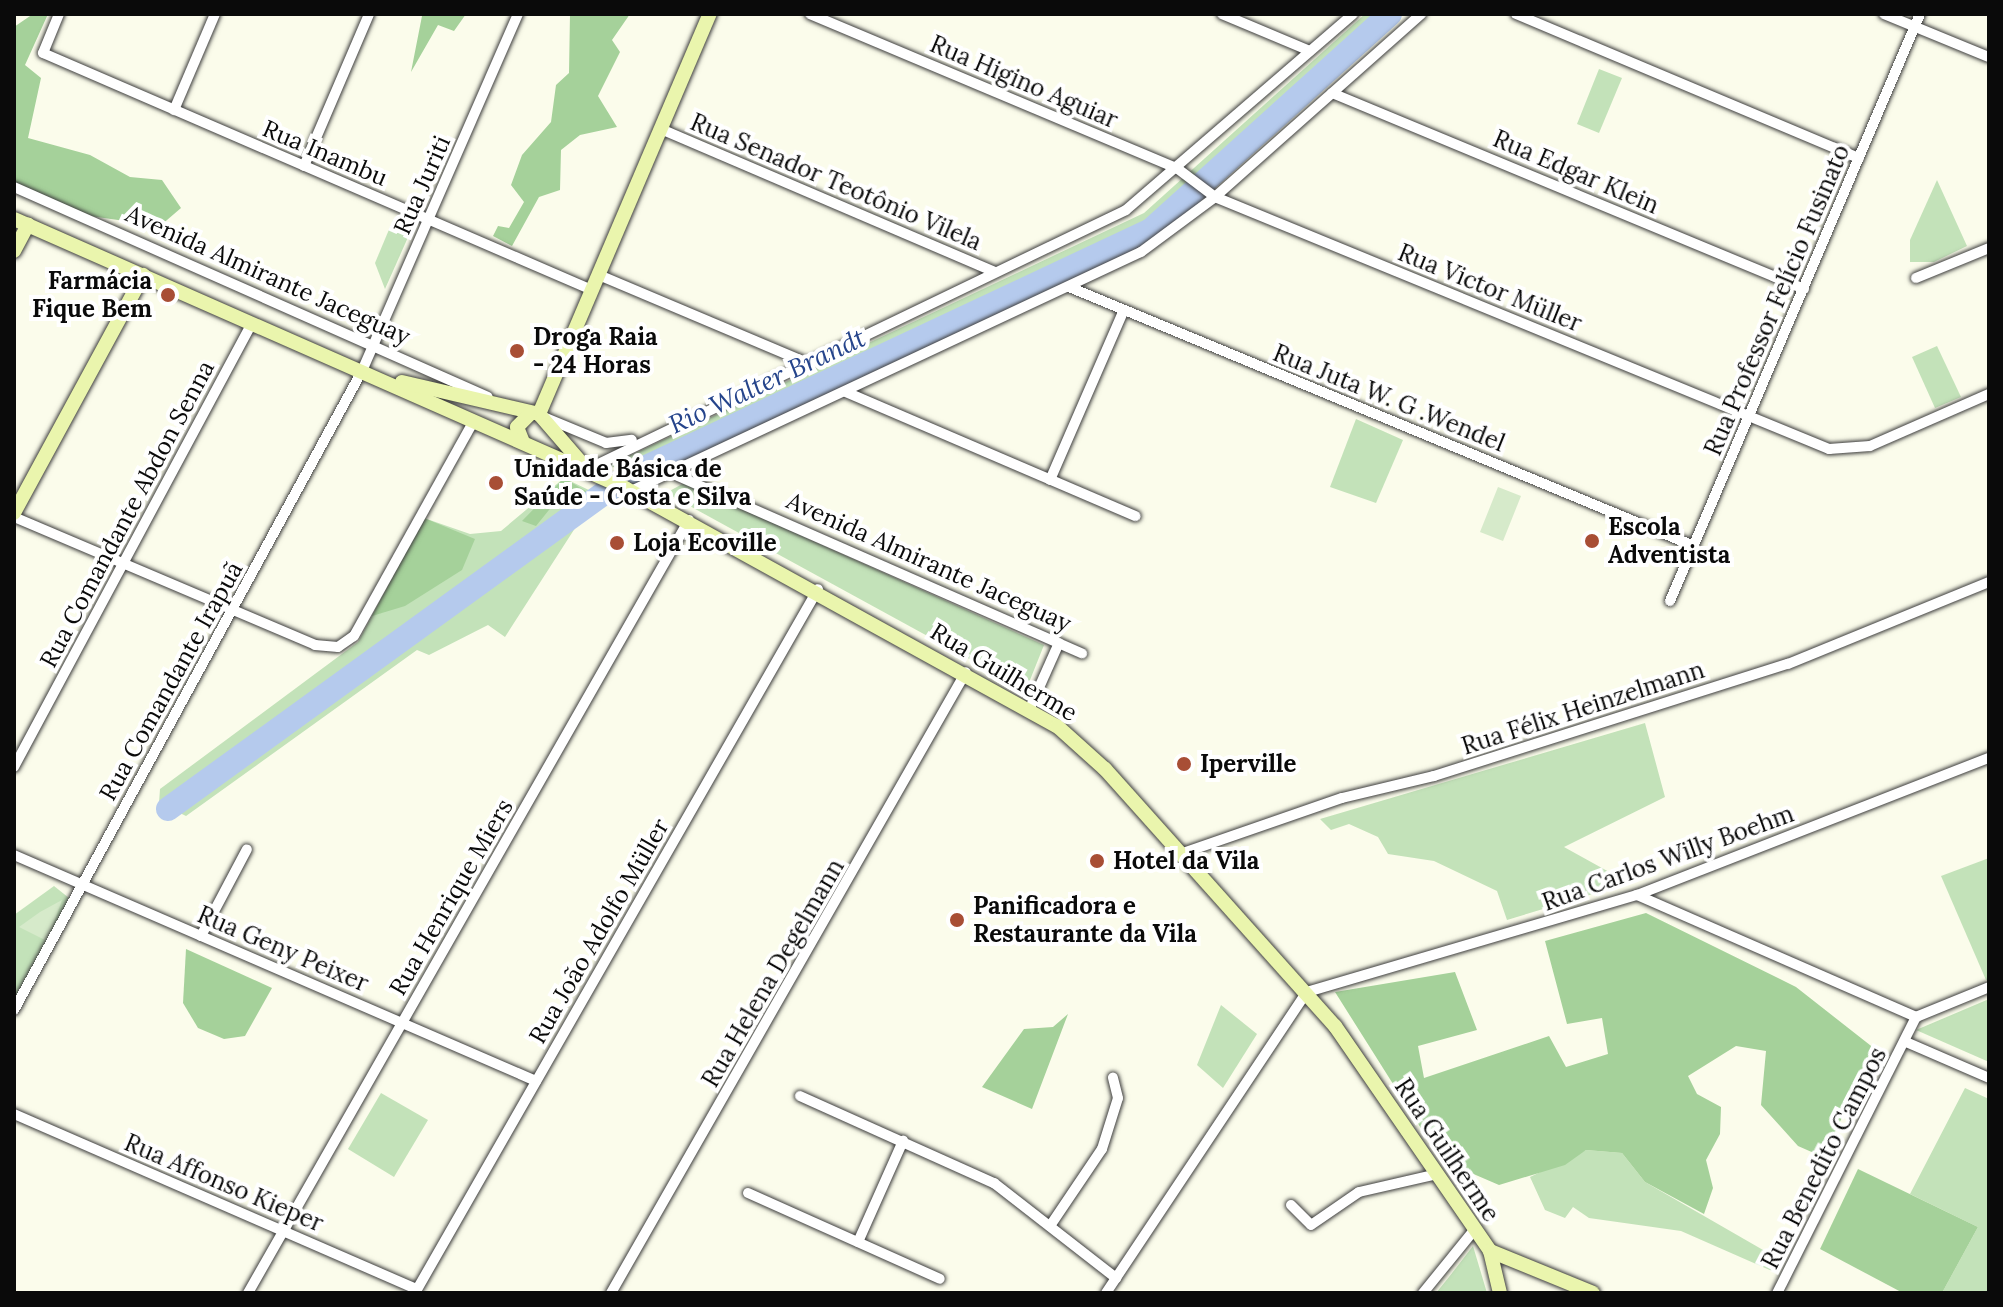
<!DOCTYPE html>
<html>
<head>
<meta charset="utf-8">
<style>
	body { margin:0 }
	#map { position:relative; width:2003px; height:1307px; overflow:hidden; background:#fbfceb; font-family:Lora,serif }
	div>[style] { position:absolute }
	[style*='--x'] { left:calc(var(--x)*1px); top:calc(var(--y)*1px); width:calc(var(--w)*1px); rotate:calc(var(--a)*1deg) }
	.green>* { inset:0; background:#c3e2b9 }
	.forest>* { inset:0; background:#a5d19a }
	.pitch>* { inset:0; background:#d6eaca }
	.river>* { height:24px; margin:-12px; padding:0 12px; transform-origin:12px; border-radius:12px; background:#b5caed }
	.roads { filter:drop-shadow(0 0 2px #3d3d3d) drop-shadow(0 0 2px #3d3d3d) }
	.street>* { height:10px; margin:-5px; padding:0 5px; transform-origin:5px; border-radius:5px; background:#fff }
	.secondary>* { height:14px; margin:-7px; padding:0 7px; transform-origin:7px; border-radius:7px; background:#eaf5ad }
	.dots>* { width:22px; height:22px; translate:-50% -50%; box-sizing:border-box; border:4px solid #fff; border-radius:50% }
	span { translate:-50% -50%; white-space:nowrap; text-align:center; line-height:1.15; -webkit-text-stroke:8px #fff; paint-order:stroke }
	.street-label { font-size:24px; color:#0a0a0a }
	.poi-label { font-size:24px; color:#0a0a0a; font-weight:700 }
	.right { translate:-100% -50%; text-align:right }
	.left { translate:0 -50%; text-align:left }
	.water-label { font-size:26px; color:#25448b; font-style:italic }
	.frame { position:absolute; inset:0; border:16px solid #0a0a0a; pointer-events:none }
</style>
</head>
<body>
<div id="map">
	<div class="green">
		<div style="clip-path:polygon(1365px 14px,1402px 14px,1144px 239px,639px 482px,610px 465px,1144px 213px)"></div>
		<div style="clip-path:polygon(1599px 69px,1622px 78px,1599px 133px,1577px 124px)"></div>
		<div style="clip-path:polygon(1937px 180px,1967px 246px,1934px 262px,1910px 262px,1910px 240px)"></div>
		<div style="clip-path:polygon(393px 220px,409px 235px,385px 289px,375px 263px)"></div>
		<div style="clip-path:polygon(1937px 346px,1961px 397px,1935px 408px,1912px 357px)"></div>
		<div style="clip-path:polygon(1356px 419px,1403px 440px,1376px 503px,1330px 487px)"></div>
		<div style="clip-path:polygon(564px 478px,597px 494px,505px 637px,488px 625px,429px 655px,417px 650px,186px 816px,159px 803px,160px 789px,358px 642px,424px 518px,470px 534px,501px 531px)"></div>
		<div style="clip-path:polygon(684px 483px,1044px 645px,1026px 690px,666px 493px)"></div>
		<div style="clip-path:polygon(1645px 723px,1665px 797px,1564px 847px,1629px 883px,1507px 920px,1497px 891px,1434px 861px,1388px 854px,1378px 837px,1349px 824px,1331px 830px,1320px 819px)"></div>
		<div style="clip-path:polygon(1989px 858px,1989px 979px,1986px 980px,1941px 876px)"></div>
		<div style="clip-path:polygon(54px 886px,74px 902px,14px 1009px,14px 915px)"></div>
		<div style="clip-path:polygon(1989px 999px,1989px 1062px,1916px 1030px)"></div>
		<div style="clip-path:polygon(1221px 1005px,1257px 1034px,1223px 1088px,1197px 1065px)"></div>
		<div style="clip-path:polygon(1965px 1088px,1989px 1099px,1989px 1293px,1942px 1293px,1978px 1227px,1910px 1194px)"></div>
		<div style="clip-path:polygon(381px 1093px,428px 1120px,394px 1177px,348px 1149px)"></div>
		<div style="clip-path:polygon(1586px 1150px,1622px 1153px,1645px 1182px,1777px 1258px,1772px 1271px,1681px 1231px,1589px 1218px,1573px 1207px,1565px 1218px,1545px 1210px,1530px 1177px)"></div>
		<div style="clip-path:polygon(1473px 1246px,1487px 1293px,1436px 1293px,1449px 1277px)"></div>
	</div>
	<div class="forest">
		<div style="clip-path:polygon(33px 14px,48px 14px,25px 65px,41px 78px,28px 138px,90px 155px,130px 177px,162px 180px,181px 208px,160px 226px,90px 216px,14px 184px,14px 27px)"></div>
		<div style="clip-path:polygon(466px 14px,454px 31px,438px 25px,411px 72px,422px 16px)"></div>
		<div style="clip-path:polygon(570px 14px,630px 14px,612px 40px,620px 52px,598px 96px,617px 127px,580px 135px,561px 150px,560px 190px,539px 197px,512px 246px,493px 236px,498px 226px,509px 228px,524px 202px,511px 185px,522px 155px,551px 122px,556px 85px,569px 73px)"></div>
		<div style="clip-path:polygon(564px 478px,594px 496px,576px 507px,553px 505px,536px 526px,522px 521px)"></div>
		<div style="clip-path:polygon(424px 518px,475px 539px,462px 570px,405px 606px,372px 616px)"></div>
		<div style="clip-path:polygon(1646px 913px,1796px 987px,1875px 1049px,1823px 1157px,1798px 1146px,1761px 1105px,1766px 1051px,1736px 1046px,1688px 1076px,1697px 1094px,1721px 1107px,1720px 1134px,1706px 1160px,1713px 1188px,1704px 1214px,1645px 1182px,1622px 1153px,1586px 1150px,1565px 1165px,1499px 1185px,1441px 1160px,1335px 992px,1455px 972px,1477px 1030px,1418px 1046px,1424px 1078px,1549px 1036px,1566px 1067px,1608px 1054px,1602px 1018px,1567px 1024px,1545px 941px)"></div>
		<div style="clip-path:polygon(186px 949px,272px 988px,245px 1036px,224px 1039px,198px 1028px,183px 1003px)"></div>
		<div style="clip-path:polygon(1068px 1014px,1032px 1109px,982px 1087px,1024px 1029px,1053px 1027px)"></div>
		<div style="clip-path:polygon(1858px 1169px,1978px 1227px,1942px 1293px,1903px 1293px,1820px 1249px)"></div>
	</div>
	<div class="pitch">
		<div style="clip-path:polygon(1498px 487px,1521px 496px,1503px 541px,1480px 532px)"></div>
		<div style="clip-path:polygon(62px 900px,47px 941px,19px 927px,40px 912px)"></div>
	</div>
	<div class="river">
		<div style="--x:168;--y:809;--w:569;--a:-35.92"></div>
		<div style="--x:629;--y:475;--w:577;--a:-25.14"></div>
		<div style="--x:1151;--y:230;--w:322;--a:-42.1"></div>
	</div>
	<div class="roads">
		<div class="street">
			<div style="--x:59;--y:14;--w:42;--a:112.3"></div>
			<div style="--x:43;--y:53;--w:598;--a:23.35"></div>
			<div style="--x:810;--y:14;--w:399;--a:22.8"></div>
			<div style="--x:1178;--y:169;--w:46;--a:37.1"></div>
			<div style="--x:1215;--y:197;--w:664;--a:22.31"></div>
			<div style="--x:1829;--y:449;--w:41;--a:-4.2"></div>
			<div style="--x:1870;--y:446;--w:130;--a:-23.6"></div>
			<div style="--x:1222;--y:14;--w:95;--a:22.8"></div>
			<div style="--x:1516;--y:14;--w:372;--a:22.8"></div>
			<div style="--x:1884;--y:14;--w:113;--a:22.3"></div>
			<div style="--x:1332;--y:93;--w:511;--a:22.55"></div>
			<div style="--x:174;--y:110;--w:104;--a:-66.9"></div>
			<div style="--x:661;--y:129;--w:363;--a:23.2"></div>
			<div style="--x:304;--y:166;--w:165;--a:-66.8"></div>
			<div style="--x:14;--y:187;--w:518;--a:23.9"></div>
			<div style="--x:599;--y:275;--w:224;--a:22.9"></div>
			<div style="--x:1916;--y:278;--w:79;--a:-22.3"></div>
			<div style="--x:1069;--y:287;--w:677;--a:22.51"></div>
			<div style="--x:846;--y:392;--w:315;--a:23.2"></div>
			<div style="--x:546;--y:418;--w:65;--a:22.6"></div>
			<div style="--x:606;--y:443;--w:26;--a:-7"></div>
			<div style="--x:586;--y:470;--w:599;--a:-25.71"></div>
			<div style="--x:1126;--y:210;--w:300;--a:-40.8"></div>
			<div style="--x:671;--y:473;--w:449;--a:23.7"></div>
			<div style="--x:1050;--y:480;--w:185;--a:-66.5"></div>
			<div style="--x:631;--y:491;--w:563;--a:-25.11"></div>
			<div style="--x:1141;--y:252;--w:92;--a:-36.6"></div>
			<div style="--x:1215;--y:197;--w:276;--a:-41.6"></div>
			<div style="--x:14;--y:517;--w:327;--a:23"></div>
			<div style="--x:315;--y:645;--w:23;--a:5"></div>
			<div style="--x:338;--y:647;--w:19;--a:-35"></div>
			<div style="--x:354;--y:636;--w:247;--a:-60.9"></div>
			<div style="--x:1670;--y:601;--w:638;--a:-66.93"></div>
			<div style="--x:1030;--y:708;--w:71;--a:-66"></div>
			<div style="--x:14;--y:767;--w:504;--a:-61.81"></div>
			<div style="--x:1183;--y:853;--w:168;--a:-19.1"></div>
			<div style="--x:1342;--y:798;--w:95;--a:-13.4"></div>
			<div style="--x:1434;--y:776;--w:371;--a:-17.6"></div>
			<div style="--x:1788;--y:664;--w:217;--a:-22.2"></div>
			<div style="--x:14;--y:855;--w:569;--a:23.41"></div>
			<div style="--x:1637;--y:895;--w:305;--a:23.6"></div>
			<div style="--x:1916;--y:1017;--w:309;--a:116.7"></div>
			<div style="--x:201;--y:936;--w:98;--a:-62.1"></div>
			<div style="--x:14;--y:1010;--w:728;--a:-61.43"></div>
			<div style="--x:362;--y:371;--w:390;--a:-66.4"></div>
			<div style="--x:1916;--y:1017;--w:79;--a:-22.3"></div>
			<div style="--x:1906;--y:1042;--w:90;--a:23.4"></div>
			<div style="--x:800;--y:1096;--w:213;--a:24.2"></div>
			<div style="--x:994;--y:1183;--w:155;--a:37.9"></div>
			<div style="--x:14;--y:1114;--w:439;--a:23.5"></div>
			<div style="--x:748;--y:1193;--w:210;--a:24.1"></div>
			<div style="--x:1291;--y:1205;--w:28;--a:45"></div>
			<div style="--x:1311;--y:1225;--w:58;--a:-34.5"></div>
			<div style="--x:1359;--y:1192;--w:80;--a:-13"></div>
			<div style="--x:1050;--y:1226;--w:93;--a:-56"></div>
			<div style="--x:1102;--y:1149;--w:53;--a:-72.6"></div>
			<div style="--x:1118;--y:1098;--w:21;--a:-104"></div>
			<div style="--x:858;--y:1242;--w:111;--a:-66"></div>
			<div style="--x:248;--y:1293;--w:890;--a:-60.3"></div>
			<div style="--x:415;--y:1293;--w:811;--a:-60.21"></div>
			<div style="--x:611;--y:1293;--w:715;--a:-60.25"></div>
			<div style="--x:1106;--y:1293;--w:362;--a:-56.3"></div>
			<div style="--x:1307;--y:992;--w:344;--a:-16.4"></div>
			<div style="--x:1637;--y:895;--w:378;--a:-21.3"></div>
			<div style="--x:1423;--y:1293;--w:82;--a:-50.9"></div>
		</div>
		<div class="secondary">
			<div style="--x:14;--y:219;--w:668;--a:23.76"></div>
			<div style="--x:625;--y:488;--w:493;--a:28.9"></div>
			<div style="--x:1057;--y:726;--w:64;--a:41.9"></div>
			<div style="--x:1105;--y:769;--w:345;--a:48.2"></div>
			<div style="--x:1335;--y:1026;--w:273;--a:55.4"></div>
			<div style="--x:1490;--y:1251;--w:43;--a:76.6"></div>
			<div style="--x:14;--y:251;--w:30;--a:-62"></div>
			<div style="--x:402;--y:382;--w:141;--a:13.1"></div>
			<div style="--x:539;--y:414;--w:69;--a:49.1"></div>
			<div style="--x:539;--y:414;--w:435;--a:-66.9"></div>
			<div style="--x:523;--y:442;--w:16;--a:-112"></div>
			<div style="--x:517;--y:427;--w:20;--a:-45"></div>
			<div style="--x:14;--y:513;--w:271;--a:-61.5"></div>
			<div style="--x:1490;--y:1251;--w:111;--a:22.2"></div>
		</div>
	</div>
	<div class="dots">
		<div style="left:168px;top:295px;background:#a84e35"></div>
		<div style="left:517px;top:351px;background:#a84e35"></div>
		<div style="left:496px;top:483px;background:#a84e35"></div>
		<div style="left:1592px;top:541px;background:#a84e35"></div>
		<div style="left:617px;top:543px;background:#a84e35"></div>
		<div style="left:1184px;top:764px;background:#a84e35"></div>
		<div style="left:1097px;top:861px;background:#a84e35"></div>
		<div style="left:957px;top:920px;background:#a84e35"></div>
	</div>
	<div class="street-label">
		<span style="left:1024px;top:82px;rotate:23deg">Rua Higino Aguiar</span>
		<span style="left:325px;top:153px;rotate:23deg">Rua Inambu</span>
		<span style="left:1576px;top:172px;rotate:23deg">Rua Edgar Klein</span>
		<span style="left:836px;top:182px;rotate:23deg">Rua Senador Teotônio Vilela</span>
		<span style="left:422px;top:185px;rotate:-66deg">Rua Juriti</span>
		<span style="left:268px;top:275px;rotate:24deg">Avenida Almirante Jaceguay</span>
		<span style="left:1490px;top:288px;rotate:22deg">Rua Victor Müller</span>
		<span style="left:1777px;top:300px;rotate:-67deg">Rua Professor Felício Fusinato</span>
		<span style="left:1389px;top:398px;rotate:22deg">Rua Juta W. G .Wendel</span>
		<span style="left:127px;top:514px;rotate:-62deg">Rua Comandante Abdon Senna</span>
		<span style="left:929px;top:562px;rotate:24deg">Avenida Almirante Jaceguay</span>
		<span style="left:1004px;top:672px;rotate:31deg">Rua Guilherme</span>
		<span style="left:171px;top:681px;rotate:-61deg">Rua Comandante Irapuã</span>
		<span style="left:1583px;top:708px;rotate:-18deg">Rua Félix Heinzelmann</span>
		<span style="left:1668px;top:858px;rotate:-20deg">Rua Carlos Willy Boehm</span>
		<span style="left:451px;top:897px;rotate:-60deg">Rua Henrique Miers</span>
		<span style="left:599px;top:931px;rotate:-60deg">Rua João Adolfo Müller</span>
		<span style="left:283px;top:949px;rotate:23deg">Rua Geny Peixer</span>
		<span style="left:773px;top:973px;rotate:-60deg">Rua Helena Degelmann</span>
		<span style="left:1447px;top:1150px;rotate:56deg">Rua Guilherme</span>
		<span style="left:1824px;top:1158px;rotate:-63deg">Rua Benedito Campos</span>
		<span style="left:224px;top:1183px;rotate:23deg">Rua Affonso Kieper</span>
	</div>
	<div class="poi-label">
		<span class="right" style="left:152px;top:295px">Farmácia<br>Fique Bem</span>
		<span class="left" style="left:533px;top:351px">Droga Raia<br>- 24 Horas</span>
		<span class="left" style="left:514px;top:483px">Unidade Básica de<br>Saúde - Costa e Silva</span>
		<span class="left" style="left:1608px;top:541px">Escola<br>Adventista</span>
		<span class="left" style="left:633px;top:543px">Loja Ecoville</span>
		<span class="left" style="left:1200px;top:764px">Iperville</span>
		<span class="left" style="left:1113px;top:861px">Hotel da Vila</span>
		<span class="left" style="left:973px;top:920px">Panificadora e<br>Restaurante da Vila</span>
	</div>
	<div class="water-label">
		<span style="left:767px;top:381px;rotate:-25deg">Rio Walter Brandt</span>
	</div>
	<div class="frame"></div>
</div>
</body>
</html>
